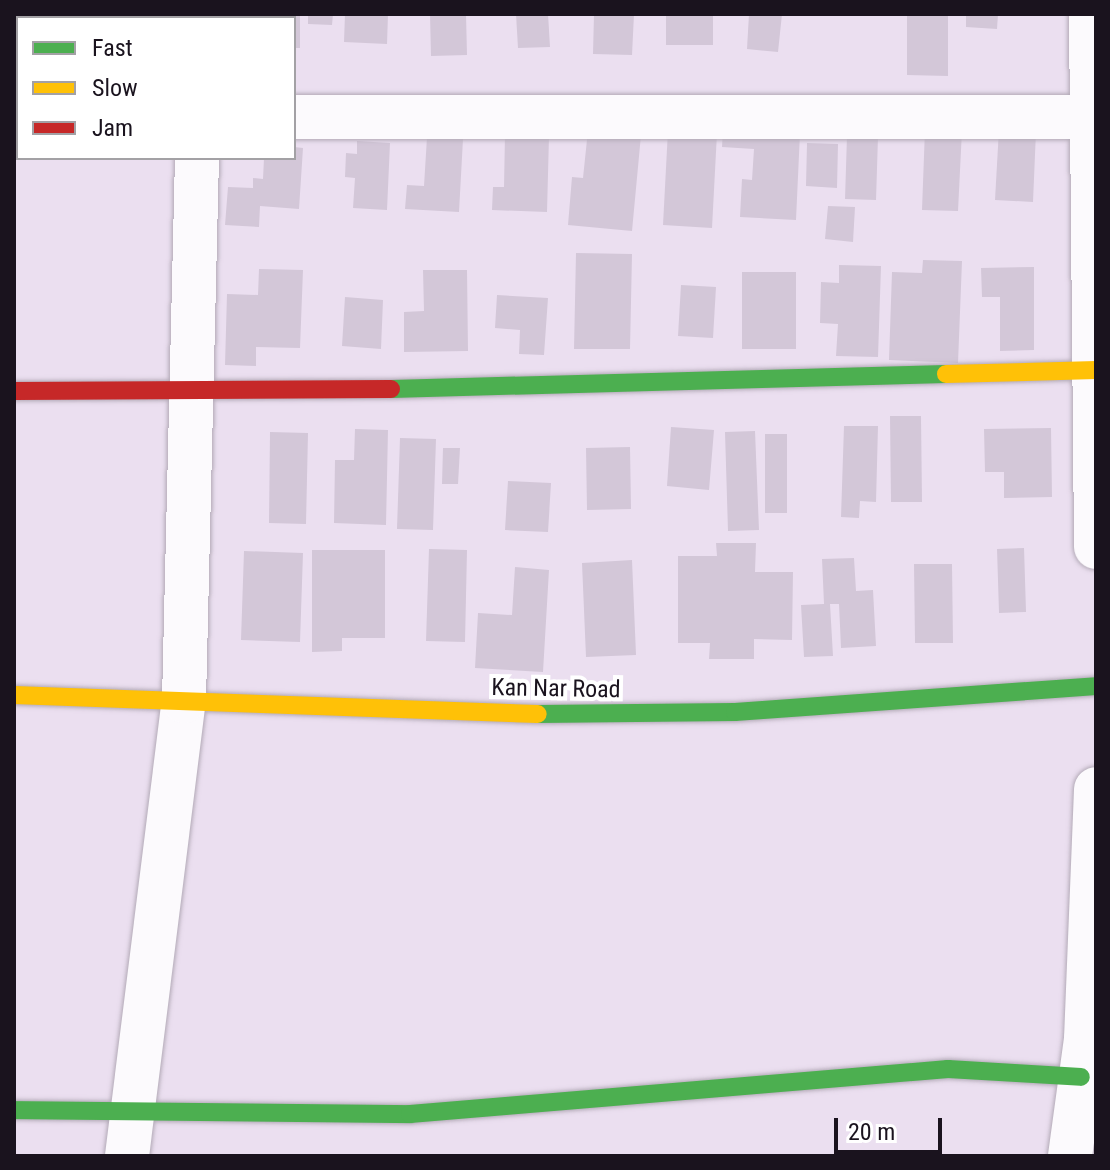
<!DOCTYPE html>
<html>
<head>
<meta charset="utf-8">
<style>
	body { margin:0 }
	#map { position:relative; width:1110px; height:1170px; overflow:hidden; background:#ebdff0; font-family:"Roboto Condensed",sans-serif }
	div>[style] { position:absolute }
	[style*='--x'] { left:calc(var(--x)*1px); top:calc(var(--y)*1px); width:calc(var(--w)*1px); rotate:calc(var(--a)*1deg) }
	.building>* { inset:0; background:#d3c7d8 }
	.roads { filter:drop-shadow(0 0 2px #b3aab7) drop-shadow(0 0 2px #b3aab7) }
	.street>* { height:44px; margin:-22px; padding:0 22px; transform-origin:22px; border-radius:22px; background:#fcfafd }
	.fast>* { height:18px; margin:-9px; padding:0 9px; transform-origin:9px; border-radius:9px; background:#4caf50 }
	.slow>* { height:18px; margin:-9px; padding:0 9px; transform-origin:9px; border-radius:9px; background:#ffc107 }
	.jam>* { height:18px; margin:-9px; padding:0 9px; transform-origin:9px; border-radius:9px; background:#c62828 }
	span { translate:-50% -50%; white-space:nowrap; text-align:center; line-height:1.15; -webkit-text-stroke:8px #fff; paint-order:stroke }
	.street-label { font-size:24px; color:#1a131e }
	.frame { position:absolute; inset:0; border:16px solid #1a131e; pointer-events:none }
	.legend { position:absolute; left:16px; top:16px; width:280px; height:144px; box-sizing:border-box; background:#fff; border:2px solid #a3a1a5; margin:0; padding:10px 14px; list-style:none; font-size:24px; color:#1a131e }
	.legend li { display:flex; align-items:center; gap:16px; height:40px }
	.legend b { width:40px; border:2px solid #a3a1a5 }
	.scale { position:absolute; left:834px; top:1118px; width:108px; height:36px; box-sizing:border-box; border:4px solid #1a131e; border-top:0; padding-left:10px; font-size:24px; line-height:28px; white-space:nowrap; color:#1a131e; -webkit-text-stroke:6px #fff; paint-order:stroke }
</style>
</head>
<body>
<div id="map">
	<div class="building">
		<div style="clip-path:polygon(254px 14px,300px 14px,300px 48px,294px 48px,294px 18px)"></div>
		<div style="clip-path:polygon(308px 14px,333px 14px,332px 25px,308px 24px)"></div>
		<div style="clip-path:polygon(345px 14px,388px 14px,387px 44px,344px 42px)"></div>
		<div style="clip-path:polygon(430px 14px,466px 14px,467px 55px,431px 56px)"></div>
		<div style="clip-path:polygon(516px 14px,548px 14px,550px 47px,518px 48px)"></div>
		<div style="clip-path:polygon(594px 14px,634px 14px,632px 55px,593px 54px)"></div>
		<div style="clip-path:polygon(666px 14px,713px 14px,713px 45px,666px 45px)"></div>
		<div style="clip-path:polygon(749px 14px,782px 14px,778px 52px,747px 49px)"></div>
		<div style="clip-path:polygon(907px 14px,948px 14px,948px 76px,907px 75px)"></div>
		<div style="clip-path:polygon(966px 14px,998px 14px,997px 29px,966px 27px)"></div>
		<div style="clip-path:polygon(723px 129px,800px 133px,796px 220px,740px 217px,742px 179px,752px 180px,754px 149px,722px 147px)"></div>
		<div style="clip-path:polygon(925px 129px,962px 130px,958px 211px,922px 210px)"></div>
		<div style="clip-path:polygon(999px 129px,1036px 131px,1033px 202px,995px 200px)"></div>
		<div style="clip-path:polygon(588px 130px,641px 135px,632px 231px,568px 225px,572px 177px,583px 178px)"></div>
		<div style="clip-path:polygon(668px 130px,717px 133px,712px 228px,663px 225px)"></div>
		<div style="clip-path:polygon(505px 134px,549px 136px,547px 212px,492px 210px,493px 187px,504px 187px)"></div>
		<div style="clip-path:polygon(847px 136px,878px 137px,876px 200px,845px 199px)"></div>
		<div style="clip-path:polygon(427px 137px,463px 139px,459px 212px,405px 209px,407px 185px,424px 186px)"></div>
		<div style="clip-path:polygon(357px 141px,390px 143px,387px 210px,353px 208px,355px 178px,345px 177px,346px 153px,357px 154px)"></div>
		<div style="clip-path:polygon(807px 143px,838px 144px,837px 188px,806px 186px)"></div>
		<div style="clip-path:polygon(294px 147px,303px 148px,299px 209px,260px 206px,259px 227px,225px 225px,228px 187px,253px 188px,253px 178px,263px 179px,264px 158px,294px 158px)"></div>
		<div style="clip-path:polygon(828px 206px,855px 207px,853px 242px,825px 239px)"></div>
		<div style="clip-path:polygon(576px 253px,632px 254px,630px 349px,574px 349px)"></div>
		<div style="clip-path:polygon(923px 260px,962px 261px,958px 363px,889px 360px,892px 272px,922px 273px)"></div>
		<div style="clip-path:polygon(839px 265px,881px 266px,878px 357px,836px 356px,838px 324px,820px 323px,821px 282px,839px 283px)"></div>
		<div style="clip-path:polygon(1034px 267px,1034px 350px,1000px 351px,1000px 297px,982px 297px,981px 268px)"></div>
		<div style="clip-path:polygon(259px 269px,303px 270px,300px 348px,256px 347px,256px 366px,225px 365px,227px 294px,258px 295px)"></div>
		<div style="clip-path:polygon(423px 270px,467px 270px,468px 351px,404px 352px,404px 312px,424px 311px)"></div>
		<div style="clip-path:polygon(742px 272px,796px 272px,796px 349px,742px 349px)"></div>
		<div style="clip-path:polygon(681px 285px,716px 287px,713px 338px,678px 336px)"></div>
		<div style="clip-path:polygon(497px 295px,548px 298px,544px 355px,519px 354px,520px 330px,495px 328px)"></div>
		<div style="clip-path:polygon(345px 297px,383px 300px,381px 349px,342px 346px)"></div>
		<div style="clip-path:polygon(890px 416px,921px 416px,922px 502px,891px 502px)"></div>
		<div style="clip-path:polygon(844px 426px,878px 426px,876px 502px,860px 501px,859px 518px,841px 517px)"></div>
		<div style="clip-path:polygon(671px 427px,714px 430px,709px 490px,667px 486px)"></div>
		<div style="clip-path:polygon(1051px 428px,1052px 497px,1004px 498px,1004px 472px,985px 472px,984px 429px)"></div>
		<div style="clip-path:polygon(355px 429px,388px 430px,386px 525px,334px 523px,335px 460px,354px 460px)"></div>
		<div style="clip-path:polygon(755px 431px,759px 530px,728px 531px,725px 432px)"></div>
		<div style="clip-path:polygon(270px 432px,308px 433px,306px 524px,269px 523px)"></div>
		<div style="clip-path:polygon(765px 434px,787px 434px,787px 513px,765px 513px)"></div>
		<div style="clip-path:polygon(400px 438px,436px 439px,433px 530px,397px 529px)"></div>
		<div style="clip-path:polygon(630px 447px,631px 509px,587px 510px,586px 448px)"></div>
		<div style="clip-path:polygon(443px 448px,460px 448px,458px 484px,442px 484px)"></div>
		<div style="clip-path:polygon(508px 481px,551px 483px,548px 532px,505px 530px)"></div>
		<div style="clip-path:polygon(716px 543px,756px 543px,755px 572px,793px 572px,792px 640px,754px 639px,754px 659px,709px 659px,710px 643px,678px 643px,678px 556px,717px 556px)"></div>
		<div style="clip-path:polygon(1024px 548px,1026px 612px,999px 613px,997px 549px)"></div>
		<div style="clip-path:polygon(429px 549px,467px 550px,465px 642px,426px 641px)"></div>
		<div style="clip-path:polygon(312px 550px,385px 550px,385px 638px,342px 638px,342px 651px,312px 652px)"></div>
		<div style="clip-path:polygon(244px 551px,303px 553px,300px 642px,241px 640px)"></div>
		<div style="clip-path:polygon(854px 558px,856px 591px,873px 590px,876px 646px,841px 648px,839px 604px,830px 604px,833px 656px,804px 657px,801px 605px,824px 604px,822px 559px)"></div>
		<div style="clip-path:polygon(632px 560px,636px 655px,586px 657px,582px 563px)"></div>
		<div style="clip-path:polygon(914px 564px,952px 564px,953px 643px,915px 643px)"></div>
		<div style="clip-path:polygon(515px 567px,549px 570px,543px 672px,475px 668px,478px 613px,512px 615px)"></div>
	</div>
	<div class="roads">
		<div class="street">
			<div style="--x:196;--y:14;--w:4;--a:90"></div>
			<div style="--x:1091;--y:14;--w:533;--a:89.46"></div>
			<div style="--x:14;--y:114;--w:4;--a:0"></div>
			<div style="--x:294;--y:117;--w:802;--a:0"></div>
			<div style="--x:127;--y:1156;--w:459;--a:-82.9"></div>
			<div style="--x:184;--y:701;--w:543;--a:-88.63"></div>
			<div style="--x:1070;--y:1156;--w:118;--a:-82.2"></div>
			<div style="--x:1086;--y:1039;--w:250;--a:-87.7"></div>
		</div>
		<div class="fast">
			<div style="--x:391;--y:389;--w:555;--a:-1.55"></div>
			<div style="--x:538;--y:714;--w:197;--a:-0.6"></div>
			<div style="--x:735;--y:712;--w:362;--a:-4.1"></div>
			<div style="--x:14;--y:1110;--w:396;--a:0.6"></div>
			<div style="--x:410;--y:1114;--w:540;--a:-4.78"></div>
			<div style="--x:948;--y:1069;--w:133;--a:3.4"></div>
		</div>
		<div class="slow">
			<div style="--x:946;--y:374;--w:150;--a:-1.5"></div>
			<div style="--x:14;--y:695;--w:524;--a:2.08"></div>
		</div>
		<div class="jam">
			<div style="--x:14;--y:391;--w:377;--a:-0.3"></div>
		</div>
	</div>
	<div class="street-label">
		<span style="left:556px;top:689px;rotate:1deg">Kan Nar Road</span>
	</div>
	<div class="frame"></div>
	<ul class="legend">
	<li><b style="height:10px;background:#4caf50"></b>Fast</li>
	<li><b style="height:10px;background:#ffc107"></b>Slow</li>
	<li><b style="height:10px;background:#c62828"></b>Jam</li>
	</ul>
	<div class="scale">20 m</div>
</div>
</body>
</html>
